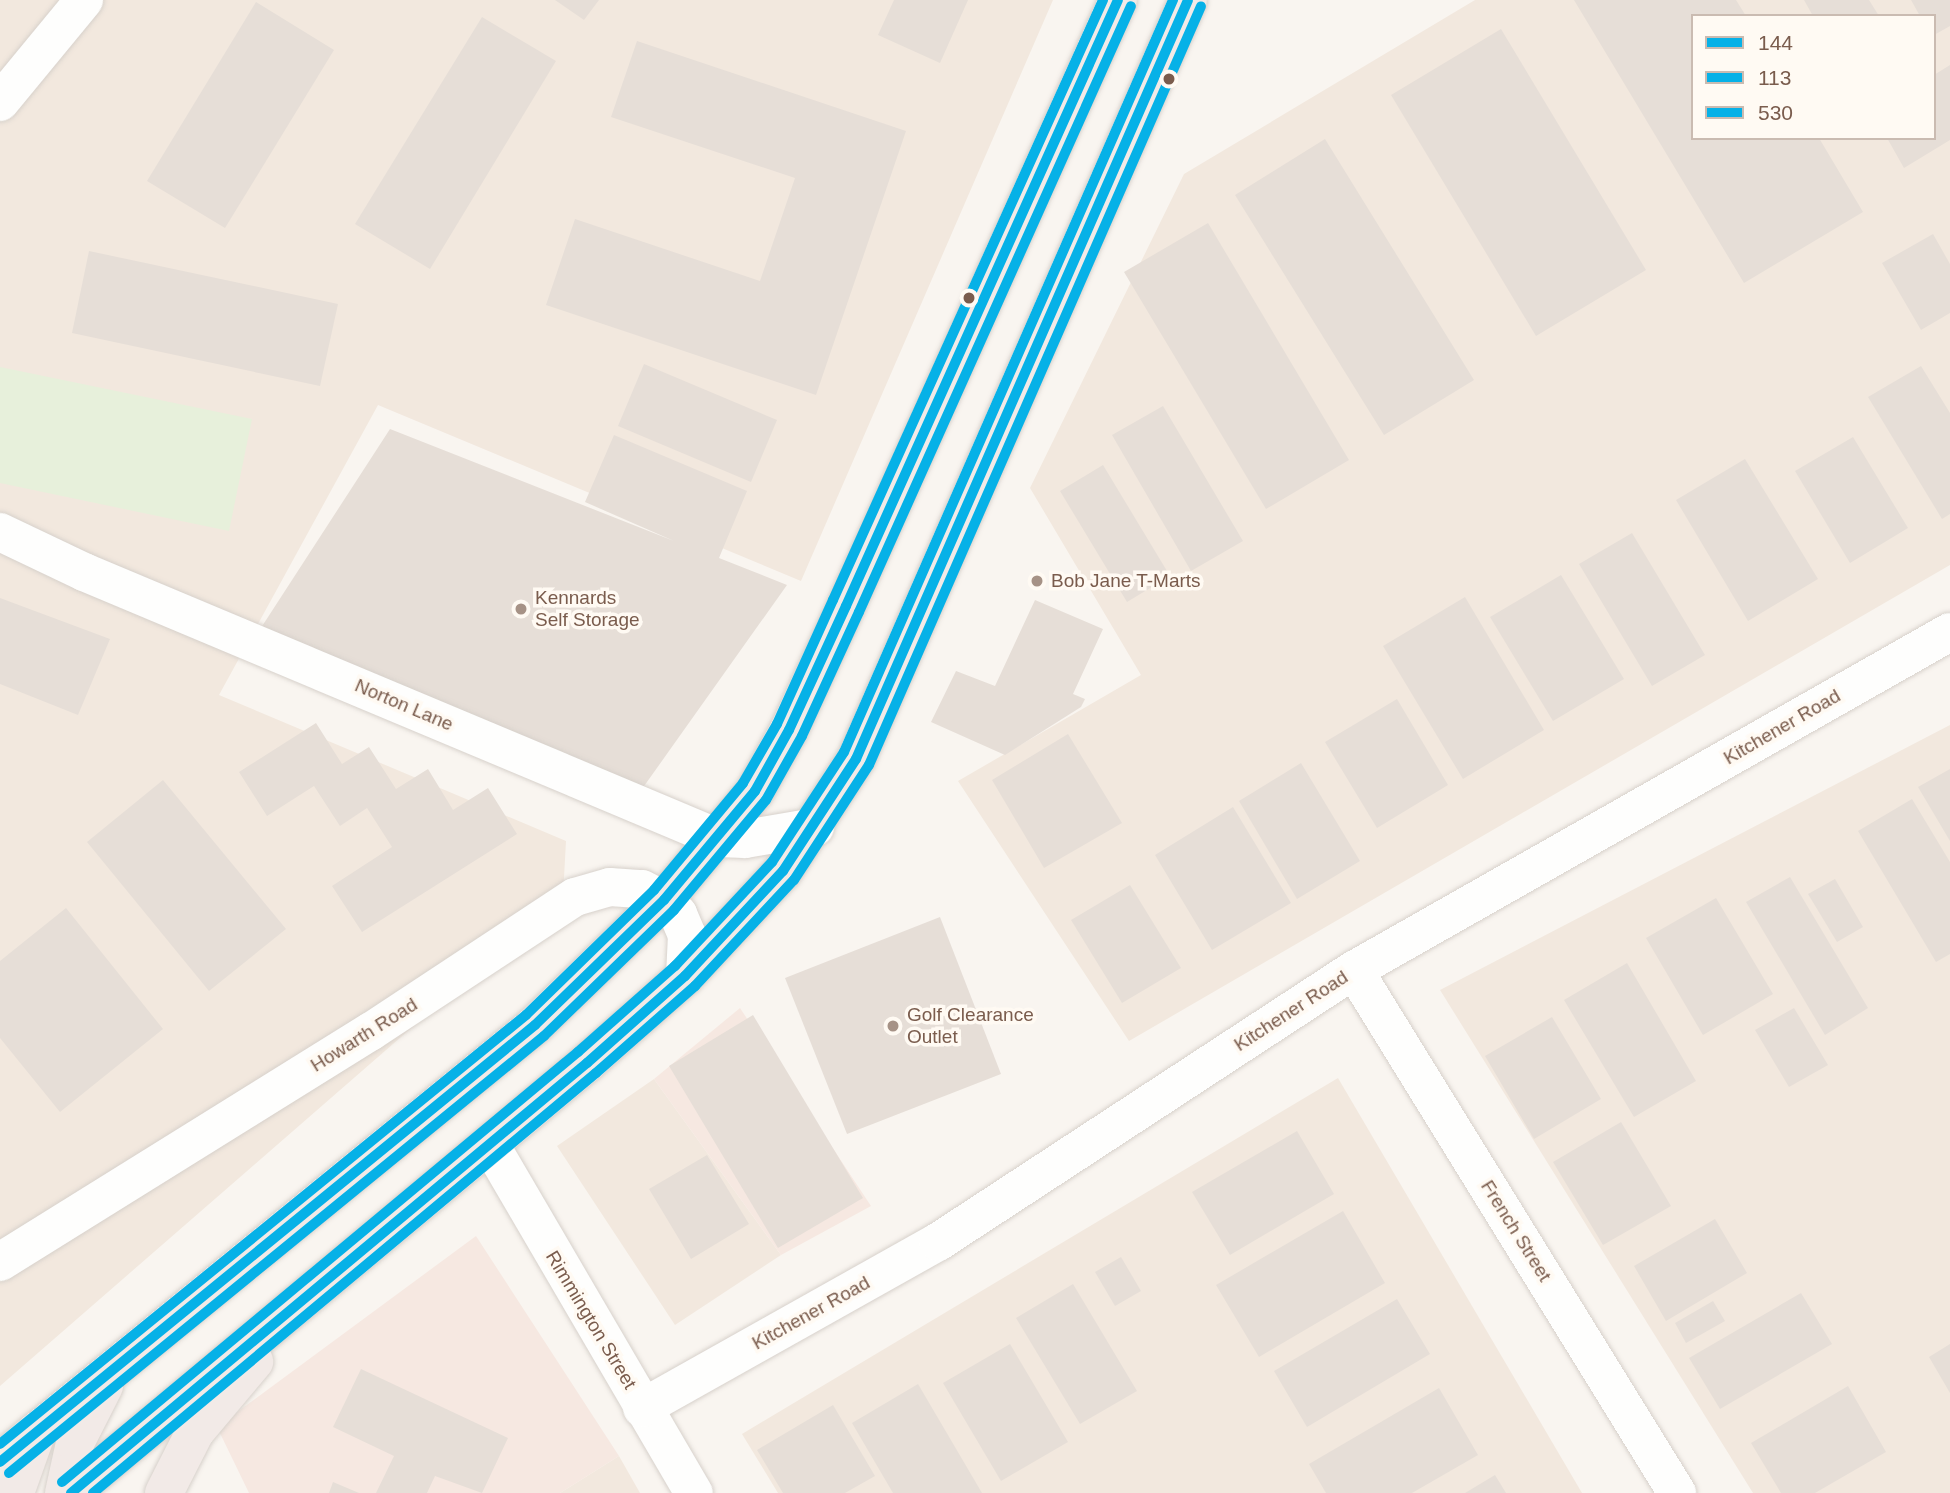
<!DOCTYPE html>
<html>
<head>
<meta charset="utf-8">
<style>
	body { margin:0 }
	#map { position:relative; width:1950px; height:1493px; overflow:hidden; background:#f9f5f0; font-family:Helvetica,sans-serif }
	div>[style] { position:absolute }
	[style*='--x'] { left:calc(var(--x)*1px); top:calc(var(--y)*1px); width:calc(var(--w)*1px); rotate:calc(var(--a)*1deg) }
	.residential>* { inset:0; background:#f2e8de }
	.commercial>* { inset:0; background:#f6e8e1 }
	.green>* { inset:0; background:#e7f0db }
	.building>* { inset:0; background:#e6ded7 }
	.roads { filter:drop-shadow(0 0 2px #d7d1cb) drop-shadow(0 0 2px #d7d1cb) }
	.minor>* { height:38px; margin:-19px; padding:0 19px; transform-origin:19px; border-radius:19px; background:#fefefd }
	.major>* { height:38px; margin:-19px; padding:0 19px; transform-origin:19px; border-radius:19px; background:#f3eee8 }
	.highway>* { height:38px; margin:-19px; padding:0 19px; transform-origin:19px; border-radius:19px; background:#f2eae7 }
	.bus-1>* { height:10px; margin:-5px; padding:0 5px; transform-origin:5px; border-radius:5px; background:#06b1e7 }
	.bus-2>* { height:10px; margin:-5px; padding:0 5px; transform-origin:5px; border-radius:5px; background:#06b1e7 }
	.bus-3>* { height:10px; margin:-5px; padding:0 5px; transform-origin:5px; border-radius:5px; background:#06b1e7 }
	.dots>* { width:19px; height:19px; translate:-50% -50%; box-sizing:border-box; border:4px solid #fffaf3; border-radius:50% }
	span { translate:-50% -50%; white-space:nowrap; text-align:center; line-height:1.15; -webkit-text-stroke:7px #fffaf3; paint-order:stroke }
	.poi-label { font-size:19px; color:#7a5c4d }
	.left { translate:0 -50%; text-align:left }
	.street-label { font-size:19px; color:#7a5c4d }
	.legend { position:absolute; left:1691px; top:14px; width:245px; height:126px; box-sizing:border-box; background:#fffaf3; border:2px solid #cabbb1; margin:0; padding:9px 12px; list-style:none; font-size:21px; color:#7a5c4d }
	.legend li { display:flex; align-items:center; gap:14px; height:35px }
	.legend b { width:35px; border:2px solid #cabbb1 }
</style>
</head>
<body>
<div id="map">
	<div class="residential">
		<div style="clip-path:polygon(0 0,1053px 0,801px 581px,378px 405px,219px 695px,566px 841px,563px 896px,0 1386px)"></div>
		<div style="clip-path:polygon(evenodd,1475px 0,1950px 0,1950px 565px,1129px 1041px,958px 781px,1141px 675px,1030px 488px,1184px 174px,1475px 0,1693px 16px,1934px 16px,1934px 138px,1693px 138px,1693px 16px)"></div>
		<div style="clip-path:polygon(1950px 725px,1950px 1493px,1753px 1493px,1440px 990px)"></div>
		<div style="clip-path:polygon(1338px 1078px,1582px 1493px,778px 1493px,742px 1434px)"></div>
		<div style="clip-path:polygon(654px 1079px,781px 1255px,675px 1325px,557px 1146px)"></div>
		<div style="clip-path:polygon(619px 1456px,640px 1493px,560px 1493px)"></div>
	</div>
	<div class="commercial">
		<div style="clip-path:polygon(740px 1008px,871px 1206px,781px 1255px,654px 1079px)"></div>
		<div style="clip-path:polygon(476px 1236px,619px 1456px,560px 1493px,249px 1493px,217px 1427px)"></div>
	</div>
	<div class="green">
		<div style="clip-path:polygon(0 367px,252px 419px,229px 531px,0 483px)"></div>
	</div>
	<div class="building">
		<div style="clip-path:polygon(555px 0,599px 0,584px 20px)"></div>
		<div style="clip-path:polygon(894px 0,968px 0,940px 63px,878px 35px)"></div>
		<div style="clip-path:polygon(1574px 0,1736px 0,1746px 16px,1693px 16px,1693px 138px,1819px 138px,1863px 212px,1744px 283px)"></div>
		<div style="clip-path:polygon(1804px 0,1869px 0,1879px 16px,1813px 16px)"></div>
		<div style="clip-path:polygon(1911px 0,1950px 0,1950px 26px,1934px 35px,1934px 16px,1920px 16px)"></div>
		<div style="clip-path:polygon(256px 2px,334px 50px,225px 228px,147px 181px)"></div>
		<div style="clip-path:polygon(482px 17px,556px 61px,430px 269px,355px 224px)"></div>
		<div style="clip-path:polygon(1501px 29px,1646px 270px,1536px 336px,1391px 95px)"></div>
		<div style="clip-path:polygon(637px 41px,906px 131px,816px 395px,546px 305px,575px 219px,760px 281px,795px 178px,611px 117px)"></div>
		<div style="clip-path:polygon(1950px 65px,1950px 140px,1904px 168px,1887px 138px,1934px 138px,1934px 75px)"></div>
		<div style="clip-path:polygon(1325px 139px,1474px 380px,1384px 435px,1235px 195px)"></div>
		<div style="clip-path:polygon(1208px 223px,1349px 460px,1266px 509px,1124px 272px)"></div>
		<div style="clip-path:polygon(1933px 234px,1950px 264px,1950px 313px,1921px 330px,1882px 263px)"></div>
		<div style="clip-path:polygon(89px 251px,338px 304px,320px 386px,72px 333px)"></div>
		<div style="clip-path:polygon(644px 364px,777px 420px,751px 482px,618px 426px)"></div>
		<div style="clip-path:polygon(1921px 366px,1950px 413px,1950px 514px,1942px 519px,1868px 397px)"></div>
		<div style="clip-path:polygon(1163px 406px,1243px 541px,1191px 571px,1112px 435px)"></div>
		<div style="clip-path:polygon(390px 429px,674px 541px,585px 502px,614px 435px,747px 491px,719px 558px,787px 585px,642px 789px,257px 634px)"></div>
		<div style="clip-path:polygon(1853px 437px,1908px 528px,1850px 563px,1795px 471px)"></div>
		<div style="clip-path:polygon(1745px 459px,1818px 579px,1748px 621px,1676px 500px)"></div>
		<div style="clip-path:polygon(1103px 465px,1170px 576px,1127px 602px,1060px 491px)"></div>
		<div style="clip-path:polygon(1632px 533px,1705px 655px,1652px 686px,1579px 564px)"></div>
		<div style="clip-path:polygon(1561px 575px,1624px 679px,1553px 721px,1490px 617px)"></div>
		<div style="clip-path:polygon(1465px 597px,1544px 730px,1463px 779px,1383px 646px)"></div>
		<div style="clip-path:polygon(0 598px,110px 639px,78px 715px,0 684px)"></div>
		<div style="clip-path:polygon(1035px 600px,1103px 629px,1073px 694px,1085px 699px,1081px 707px,1005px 755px,931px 722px,956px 671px,995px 686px)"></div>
		<div style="clip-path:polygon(1397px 699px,1448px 785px,1377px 828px,1325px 742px)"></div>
		<div style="clip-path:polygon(316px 723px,342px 764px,369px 747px,396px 789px,428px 769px,453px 810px,488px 788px,517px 834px,362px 932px,332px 886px,392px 847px,367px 808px,340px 826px,314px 786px,267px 816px,239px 772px)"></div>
		<div style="clip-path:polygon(1068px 734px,1122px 823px,1044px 868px,992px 780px)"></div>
		<div style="clip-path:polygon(1301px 763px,1360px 861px,1297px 899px,1239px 801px)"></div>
		<div style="clip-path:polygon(1950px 769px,1950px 841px,1918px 787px)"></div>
		<div style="clip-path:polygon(163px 780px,286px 929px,209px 991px,87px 842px)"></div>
		<div style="clip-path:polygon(1912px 799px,1950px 862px,1950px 954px,1936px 962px,1858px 831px)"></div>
		<div style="clip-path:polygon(1233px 807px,1291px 903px,1212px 950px,1155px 855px)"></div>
		<div style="clip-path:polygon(1790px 877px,1868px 1008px,1825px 1035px,1746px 902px)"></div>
		<div style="clip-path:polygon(1835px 879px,1863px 927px,1837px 942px,1808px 894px)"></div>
		<div style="clip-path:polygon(1130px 885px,1181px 968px,1122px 1003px,1071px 920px)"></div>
		<div style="clip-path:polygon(1716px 898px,1773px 994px,1703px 1035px,1646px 938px)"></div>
		<div style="clip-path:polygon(66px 908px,163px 1029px,60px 1112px,0 1038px,0 961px)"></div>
		<div style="clip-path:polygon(940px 917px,1001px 1074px,847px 1134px,785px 978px)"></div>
		<div style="clip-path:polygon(1627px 963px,1696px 1081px,1634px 1117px,1564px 1000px)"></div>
		<div style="clip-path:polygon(1794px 1008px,1828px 1065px,1789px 1087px,1755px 1030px)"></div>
		<div style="clip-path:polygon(753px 1015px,863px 1198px,778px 1248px,669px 1066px)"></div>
		<div style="clip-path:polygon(1552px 1017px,1601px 1099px,1534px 1139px,1485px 1056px)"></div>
		<div style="clip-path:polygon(1621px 1122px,1671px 1206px,1603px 1245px,1553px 1162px)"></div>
		<div style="clip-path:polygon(1297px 1131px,1334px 1194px,1230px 1255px,1192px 1192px)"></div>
		<div style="clip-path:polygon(707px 1155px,749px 1224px,691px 1259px,649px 1189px)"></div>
		<div style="clip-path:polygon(1343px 1211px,1385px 1283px,1259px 1357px,1216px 1285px)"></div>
		<div style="clip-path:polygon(1715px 1219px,1747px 1273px,1666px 1321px,1634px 1266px)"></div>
		<div style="clip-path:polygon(1121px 1257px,1141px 1291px,1115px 1306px,1095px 1272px)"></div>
		<div style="clip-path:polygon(1073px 1284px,1137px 1391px,1080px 1424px,1016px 1318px)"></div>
		<div style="clip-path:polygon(1801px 1293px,1832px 1344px,1720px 1409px,1689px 1358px)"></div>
		<div style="clip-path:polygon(1397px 1299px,1430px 1354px,1307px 1427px,1274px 1371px)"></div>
		<div style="clip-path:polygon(1713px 1301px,1725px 1321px,1686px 1343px,1675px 1323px)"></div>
		<div style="clip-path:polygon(1010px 1344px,1068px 1442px,1001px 1481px,943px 1383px)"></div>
		<div style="clip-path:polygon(1950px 1344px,1950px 1393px,1929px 1357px)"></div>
		<div style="clip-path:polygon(361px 1369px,508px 1438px,482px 1493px,435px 1476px,427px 1493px,376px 1493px,394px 1456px,333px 1427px)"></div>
		<div style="clip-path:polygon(918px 1384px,982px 1493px,893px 1493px,852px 1423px)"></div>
		<div style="clip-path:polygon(1848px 1386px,1886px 1452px,1815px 1493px,1781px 1493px,1751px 1443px)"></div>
		<div style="clip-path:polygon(1439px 1388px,1478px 1455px,1412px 1493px,1326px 1493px,1309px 1464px)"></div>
		<div style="clip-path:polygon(833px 1405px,875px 1476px,845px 1493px,783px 1493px,757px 1450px)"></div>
		<div style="clip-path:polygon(1495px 1475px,1506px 1493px,1465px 1493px)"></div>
		<div style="clip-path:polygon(333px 1482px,359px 1493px,329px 1493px)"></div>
	</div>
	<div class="roads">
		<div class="minor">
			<div style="--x:0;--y:102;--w:132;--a:-50.5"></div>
			<div style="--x:0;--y:532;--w:93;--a:25.5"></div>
			<div style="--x:84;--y:572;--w:688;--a:22.76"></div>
			<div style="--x:718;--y:838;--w:27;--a:2"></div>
			<div style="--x:745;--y:839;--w:71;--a:-9.7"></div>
			<div style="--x:1354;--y:970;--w:615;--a:58.3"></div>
			<div style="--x:491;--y:1146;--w:402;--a:59.7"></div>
			<div style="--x:0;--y:1262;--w:436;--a:-31.9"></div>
			<div style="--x:370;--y:1032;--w:245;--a:-33.4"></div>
			<div style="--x:575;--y:897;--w:36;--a:-16"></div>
			<div style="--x:610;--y:887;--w:32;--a:4"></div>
			<div style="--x:642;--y:889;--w:25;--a:27"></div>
			<div style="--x:664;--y:900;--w:20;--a:45"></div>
			<div style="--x:678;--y:914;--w:23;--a:67"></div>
			<div style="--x:687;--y:935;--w:41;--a:92.8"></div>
			<div style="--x:642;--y:1408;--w:339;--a:-29.3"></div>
			<div style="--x:938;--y:1242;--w:497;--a:-33.2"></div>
			<div style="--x:1354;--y:970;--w:685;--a:-29.56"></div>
		</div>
		<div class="major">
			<div style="--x:0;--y:1462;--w:48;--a:-40"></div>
		</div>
		<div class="highway">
			<div style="--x:15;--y:1493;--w:66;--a:-70.5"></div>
			<div style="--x:37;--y:1431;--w:643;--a:-39.19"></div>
			<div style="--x:535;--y:1025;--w:180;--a:-44.1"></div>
			<div style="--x:664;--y:900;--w:142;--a:-50.1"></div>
			<div style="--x:755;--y:791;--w:70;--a:-60.9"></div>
			<div style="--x:789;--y:730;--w:136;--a:-65.3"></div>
			<div style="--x:846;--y:606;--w:664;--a:-65.83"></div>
			<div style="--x:64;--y:1493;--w:51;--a:-77.6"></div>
			<div style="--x:75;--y:1443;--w:64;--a:-63"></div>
			<div style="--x:71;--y:1493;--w:672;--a:-39.81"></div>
			<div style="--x:587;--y:1063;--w:131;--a:-41.6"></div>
			<div style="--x:685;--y:976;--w:144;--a:-47"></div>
			<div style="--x:783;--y:871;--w:134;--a:-56.9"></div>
			<div style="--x:856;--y:759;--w:828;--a:-66.37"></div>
			<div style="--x:164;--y:1493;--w:68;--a:-63.1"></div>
			<div style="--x:195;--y:1432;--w:92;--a:-49.9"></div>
		</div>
	</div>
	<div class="bus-1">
		<div style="--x:0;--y:1462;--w:691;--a:-39.24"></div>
		<div style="--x:535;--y:1025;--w:180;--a:-44.1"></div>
		<div style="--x:664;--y:900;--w:142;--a:-50.1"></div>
		<div style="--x:755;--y:791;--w:70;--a:-60.9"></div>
		<div style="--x:789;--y:730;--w:136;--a:-65.3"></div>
		<div style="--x:846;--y:606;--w:664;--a:-65.83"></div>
		<div style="--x:71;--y:1493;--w:672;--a:-39.81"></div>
		<div style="--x:587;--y:1063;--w:131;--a:-41.6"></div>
		<div style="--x:685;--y:976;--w:144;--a:-47"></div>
		<div style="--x:783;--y:871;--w:134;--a:-56.9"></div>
		<div style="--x:856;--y:759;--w:828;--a:-66.37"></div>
	</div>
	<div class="bus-2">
		<div style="--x:9;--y:1473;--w:691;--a:-39.24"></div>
		<div style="--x:544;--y:1036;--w:181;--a:-44.1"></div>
		<div style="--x:674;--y:910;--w:143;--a:-50.1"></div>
		<div style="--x:766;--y:800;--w:73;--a:-60.6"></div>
		<div style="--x:802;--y:736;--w:136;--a:-65.3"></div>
		<div style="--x:859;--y:612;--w:664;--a:-65.83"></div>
		<div style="--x:93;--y:1493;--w:655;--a:-39.86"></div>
		<div style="--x:596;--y:1073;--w:132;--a:-41.3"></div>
		<div style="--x:695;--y:986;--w:145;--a:-47"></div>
		<div style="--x:794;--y:880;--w:137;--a:-56.9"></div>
		<div style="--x:869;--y:765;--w:828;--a:-66.37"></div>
	</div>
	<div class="bus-3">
		<div style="--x:0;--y:1444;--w:679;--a:-39.2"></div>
		<div style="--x:526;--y:1015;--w:179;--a:-44.3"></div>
		<div style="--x:654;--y:890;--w:139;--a:-50.2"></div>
		<div style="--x:743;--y:783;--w:68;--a:-60"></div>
		<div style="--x:777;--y:724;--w:136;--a:-65.7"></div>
		<div style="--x:833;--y:600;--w:658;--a:-65.77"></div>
		<div style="--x:62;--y:1482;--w:672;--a:-39.81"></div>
		<div style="--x:578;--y:1052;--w:130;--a:-41.6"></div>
		<div style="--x:675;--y:966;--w:142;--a:-47"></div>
		<div style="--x:772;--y:862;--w:131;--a:-56.8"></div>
		<div style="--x:844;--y:752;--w:821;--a:-66.37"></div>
	</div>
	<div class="dots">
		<div style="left:1169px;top:79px;background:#7a5c4d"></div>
		<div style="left:969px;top:298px;background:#7a5c4d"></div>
		<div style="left:1037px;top:581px;background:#a69286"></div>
		<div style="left:521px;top:609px;background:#a69286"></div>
		<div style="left:893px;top:1026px;background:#a69286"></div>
	</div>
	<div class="poi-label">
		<span class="left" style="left:1051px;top:581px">Bob Jane T-Marts</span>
		<span class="left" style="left:535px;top:609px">Kennards<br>Self Storage</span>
		<span class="left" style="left:907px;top:1026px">Golf Clearance<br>Outlet</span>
	</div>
	<div class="street-label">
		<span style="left:404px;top:705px;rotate:23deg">Norton Lane</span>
		<span style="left:1782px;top:727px;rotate:-30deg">Kitchener Road</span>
		<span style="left:1291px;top:1011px;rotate:-33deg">Kitchener Road</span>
		<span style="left:364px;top:1035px;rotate:-32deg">Howarth Road</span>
		<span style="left:1516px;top:1231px;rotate:58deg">French Street</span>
		<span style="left:811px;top:1313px;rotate:-29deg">Kitchener Road</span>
		<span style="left:591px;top:1320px;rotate:59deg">Rimmington Street</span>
	</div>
	<ul class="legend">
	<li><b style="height:9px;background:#06b1e7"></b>144</li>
	<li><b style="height:9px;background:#06b1e7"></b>113</li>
	<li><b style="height:9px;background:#06b1e7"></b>530</li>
	</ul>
</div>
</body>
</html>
